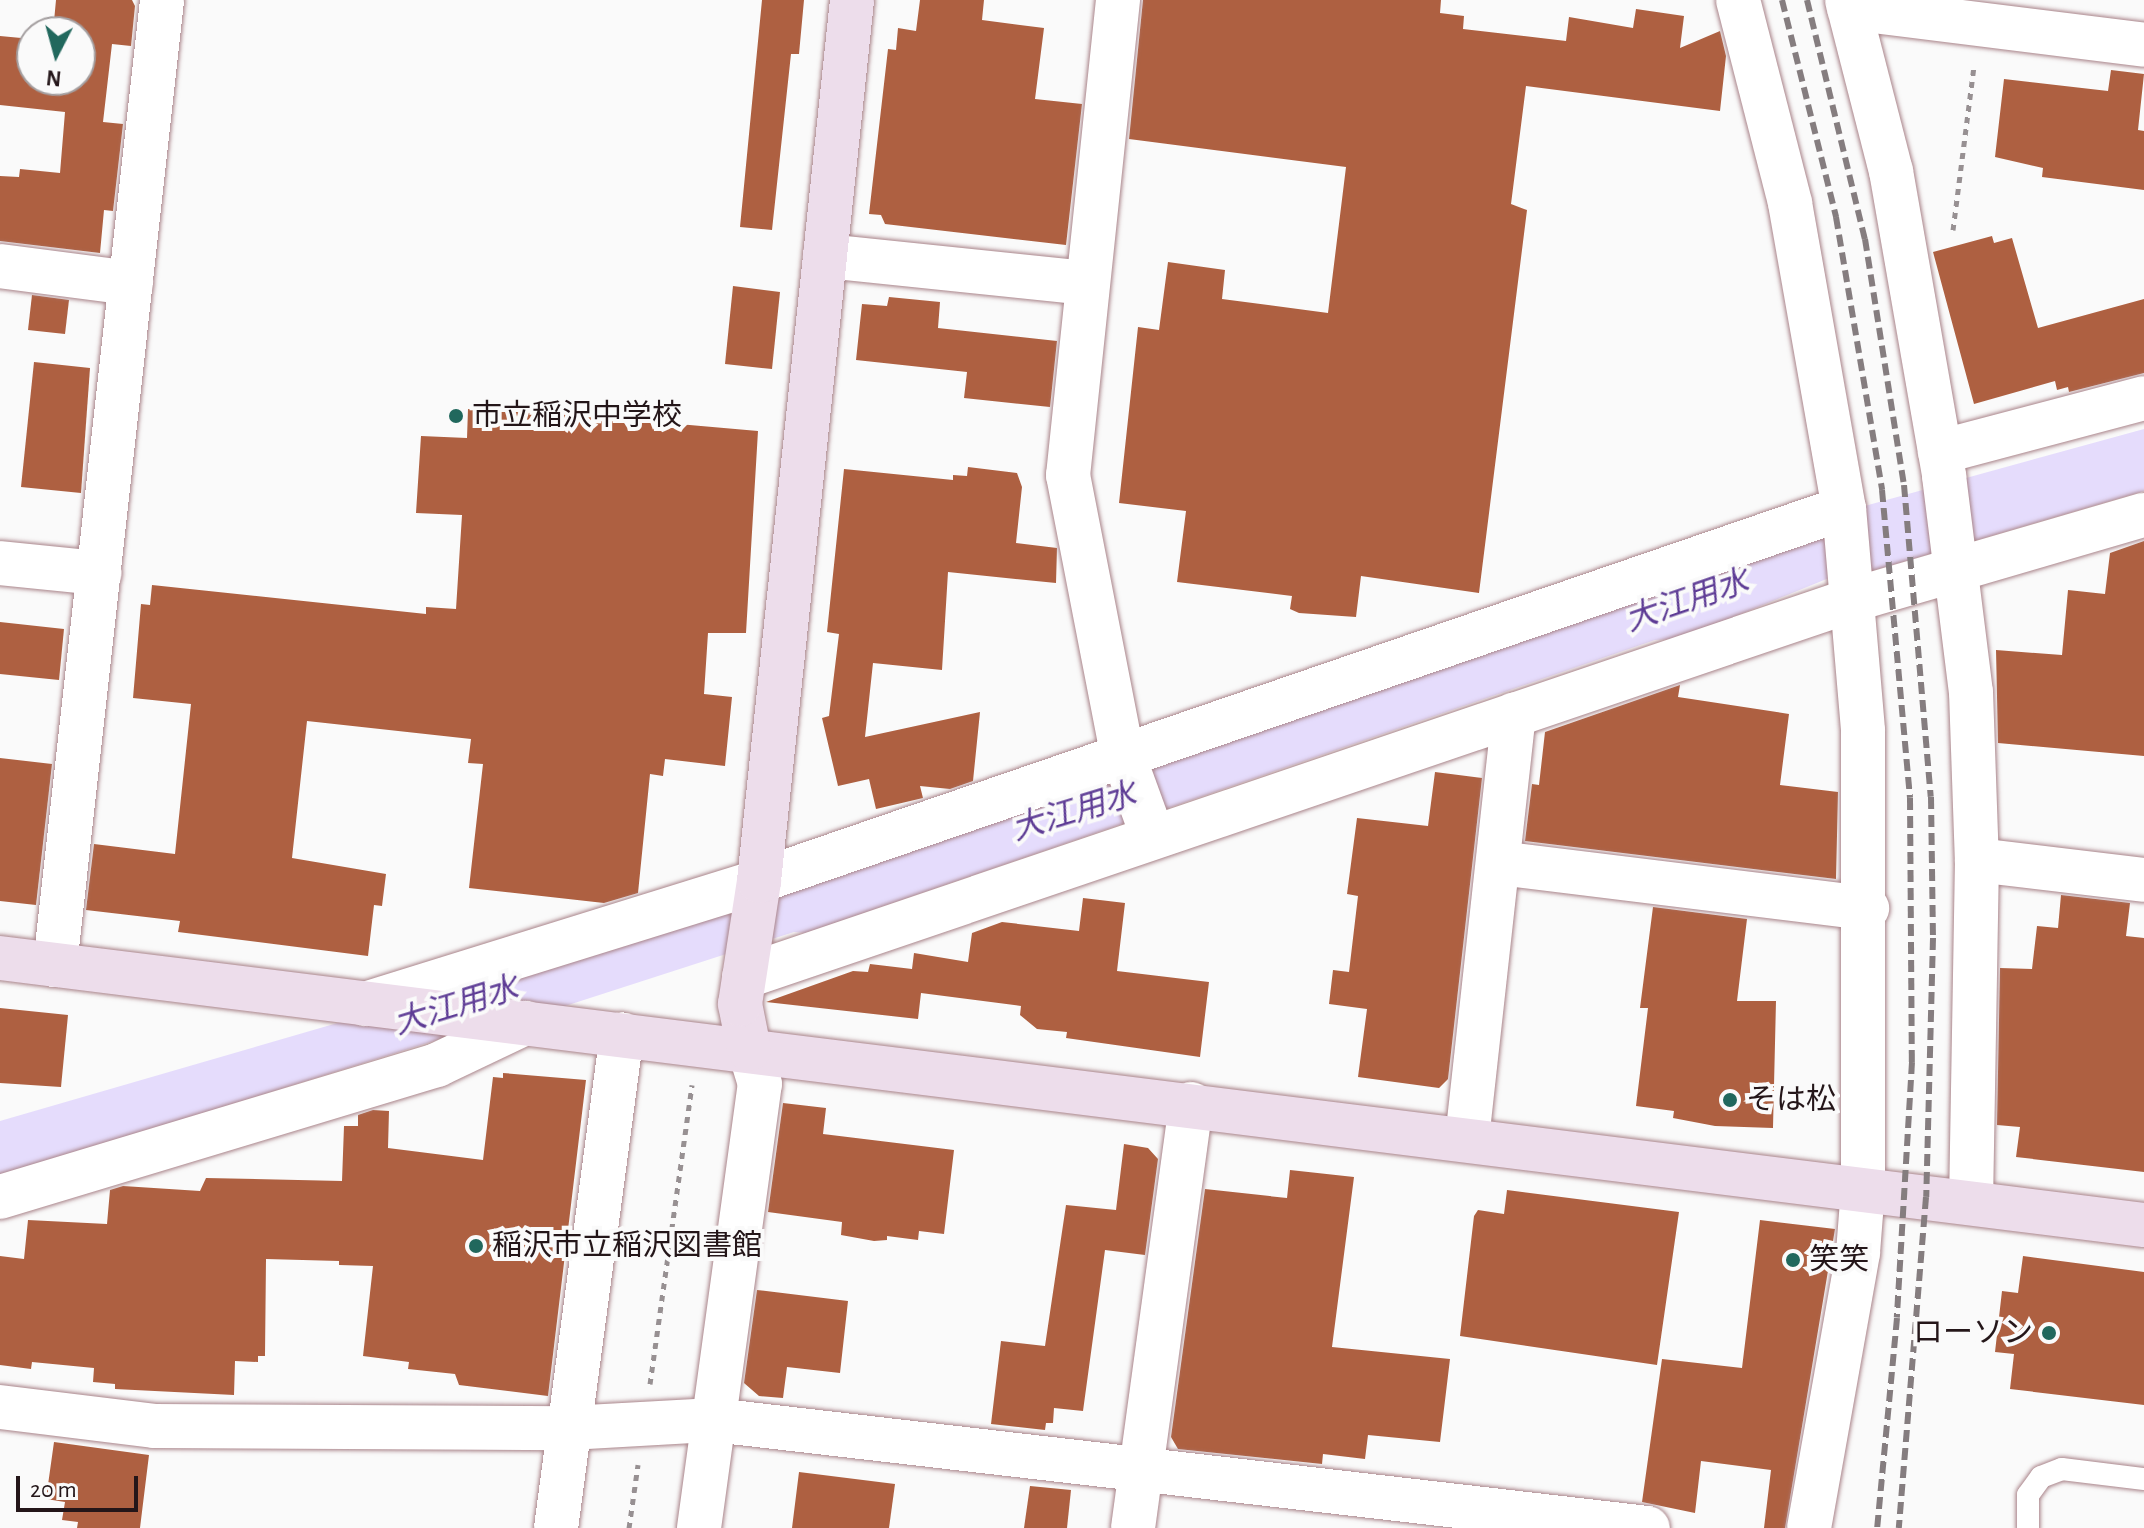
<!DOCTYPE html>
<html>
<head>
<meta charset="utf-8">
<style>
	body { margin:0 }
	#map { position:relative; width:2144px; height:1528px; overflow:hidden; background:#fafafa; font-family:"Alegreya Sans","Noto Sans JP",sans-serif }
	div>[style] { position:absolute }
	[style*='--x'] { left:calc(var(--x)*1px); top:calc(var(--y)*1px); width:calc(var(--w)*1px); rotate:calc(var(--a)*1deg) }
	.water>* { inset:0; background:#e5dcfc }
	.building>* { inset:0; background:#ae6041 }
	.path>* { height:5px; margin-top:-2.5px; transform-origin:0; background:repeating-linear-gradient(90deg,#979092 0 6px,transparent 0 12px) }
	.roads { filter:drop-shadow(0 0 2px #a9848a) drop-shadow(0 0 2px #a9848a) }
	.lane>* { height:22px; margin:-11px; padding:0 11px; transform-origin:11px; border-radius:11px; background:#fff }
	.street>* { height:44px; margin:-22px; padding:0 22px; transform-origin:22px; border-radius:22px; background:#fff }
	.secondary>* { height:44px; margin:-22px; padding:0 22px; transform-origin:22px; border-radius:22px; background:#edddeb }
	.rail>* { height:6px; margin-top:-3px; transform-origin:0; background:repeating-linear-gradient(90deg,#857d7f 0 12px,transparent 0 18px) }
	.dots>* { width:22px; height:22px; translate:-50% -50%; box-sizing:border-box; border:4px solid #fafafa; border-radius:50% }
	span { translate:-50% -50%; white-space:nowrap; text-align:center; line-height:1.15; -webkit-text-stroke:8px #fafafa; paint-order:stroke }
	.poi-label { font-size:30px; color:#241619 }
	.left { translate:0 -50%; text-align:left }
	.right { translate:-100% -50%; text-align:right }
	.water-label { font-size:32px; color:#5e3c95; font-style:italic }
	.north { position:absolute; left:16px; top:16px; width:80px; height:80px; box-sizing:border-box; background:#fafafa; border:2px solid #a49fa0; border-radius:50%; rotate:186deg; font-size:22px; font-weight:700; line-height:32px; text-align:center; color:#241619 }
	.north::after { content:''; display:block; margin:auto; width:28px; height:36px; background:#21685d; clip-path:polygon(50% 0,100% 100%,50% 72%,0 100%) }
	.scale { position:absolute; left:16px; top:1476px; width:122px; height:36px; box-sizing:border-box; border:4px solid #241619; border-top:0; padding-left:10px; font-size:24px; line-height:28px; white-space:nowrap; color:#241619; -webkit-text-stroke:6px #fafafa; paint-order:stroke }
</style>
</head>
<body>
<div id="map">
	<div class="water">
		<div style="clip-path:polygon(2144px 429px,2144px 491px,1868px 572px,1866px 563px,1679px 639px,1655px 640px,806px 933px,794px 932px,488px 1031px,472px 1029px,0 1177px,0 1121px,365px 1015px,1861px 507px)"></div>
	</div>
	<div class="building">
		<div style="clip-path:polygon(56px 0,132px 0,135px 6px,131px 46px,112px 44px,103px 122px,123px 124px,113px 211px,104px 210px,100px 253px,0 241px,0 176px,19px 177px,20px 169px,60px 173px,65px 112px,0 105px,0 36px,32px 39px,32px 80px,80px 80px,80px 32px,53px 32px)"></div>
		<div style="clip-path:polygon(762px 0,804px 0,799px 54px,791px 54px,772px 230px,740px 227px)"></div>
		<div style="clip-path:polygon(920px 0,984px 0,982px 20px,1044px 28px,1035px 99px,1082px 104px,1066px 245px,885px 224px,881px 215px,869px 214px,888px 49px,896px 50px,898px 28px,916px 31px)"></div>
		<div style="clip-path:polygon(1143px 0,1441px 0,1440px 13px,1464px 16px,1463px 29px,1566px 41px,1569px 17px,1633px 28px,1636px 9px,1684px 16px,1680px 48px,1720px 31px,1726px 56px,1720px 111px,1526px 86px,1511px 204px,1527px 210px,1479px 593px,1361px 576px,1356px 617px,1299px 613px,1290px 609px,1292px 596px,1177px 582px,1186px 511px,1119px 503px,1138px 327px,1159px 330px,1168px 262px,1225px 270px,1222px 299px,1328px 313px,1346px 167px,1129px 139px)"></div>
		<div style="clip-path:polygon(2111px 70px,2144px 74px,2138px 130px,2144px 131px,2144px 190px,2042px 177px,2043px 168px,1995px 157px,2004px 79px,2108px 91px)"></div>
		<div style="clip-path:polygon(1992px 236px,1994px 243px,2012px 238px,2038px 328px,2144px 299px,2144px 373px,2069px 392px,2068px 387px,2057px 390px,2055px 381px,1974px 404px,1933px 252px)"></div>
		<div style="clip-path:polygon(733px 286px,780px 292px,772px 369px,725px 364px)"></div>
		<div style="clip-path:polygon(32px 295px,69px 300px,65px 334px,28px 330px)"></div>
		<div style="clip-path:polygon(889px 297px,940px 302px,938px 328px,1057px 341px,1050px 407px,964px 398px,967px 372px,856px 360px,862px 304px,887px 306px)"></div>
		<div style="clip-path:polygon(34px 362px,90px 368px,81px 493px,21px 487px)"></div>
		<div style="clip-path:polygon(548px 402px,588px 404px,587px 416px,758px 431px,746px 633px,708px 633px,704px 694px,732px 697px,725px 766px,665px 759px,663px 776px,650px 774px,638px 893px,604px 903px,469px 888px,483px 764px,468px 763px,471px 739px,307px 721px,292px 858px,386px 874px,382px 906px,374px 905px,368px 956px,178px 932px,180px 921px,86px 910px,94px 844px,175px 854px,191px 704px,133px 698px,141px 604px,150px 605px,152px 585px,426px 614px,426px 607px,456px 609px,462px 515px,416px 513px,421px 436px,467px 438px,468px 409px,548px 414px)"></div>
		<div style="clip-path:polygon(968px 467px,1017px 473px,1022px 487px,1016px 543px,1057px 548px,1056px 583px,948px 572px,942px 670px,873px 663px,865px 737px,980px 712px,973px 781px,950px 789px,920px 786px,923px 798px,876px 809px,869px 779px,838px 786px,822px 718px,829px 716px,839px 634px,827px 632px,844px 469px,953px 480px,953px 475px,967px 476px)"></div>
		<div style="clip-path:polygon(2144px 541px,2144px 756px,1998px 743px,1996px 650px,2062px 655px,2068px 590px,2105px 594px,2110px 553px)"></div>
		<div style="clip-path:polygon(0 622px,64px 629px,59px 680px,0 674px)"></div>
		<div style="clip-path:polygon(1680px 685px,1678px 697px,1789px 714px,1780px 785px,1838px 792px,1836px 879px,1525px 841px,1532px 784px,1539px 785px,1545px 732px)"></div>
		<div style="clip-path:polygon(0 758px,52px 764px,36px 905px,0 901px)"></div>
		<div style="clip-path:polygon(1435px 772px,1482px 778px,1448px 1079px,1439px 1088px,1358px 1077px,1367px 1009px,1329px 1004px,1333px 970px,1349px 972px,1358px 896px,1347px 894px,1357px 818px,1428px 826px)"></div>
		<div style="clip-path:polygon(2061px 895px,2130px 903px,2126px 936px,2144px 938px,2144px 1172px,2016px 1157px,2020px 1127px,1997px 1125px,2000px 968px,2032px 969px,2037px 926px,2058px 928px)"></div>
		<div style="clip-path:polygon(1083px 898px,1125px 903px,1117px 971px,1209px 982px,1200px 1057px,1066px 1038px,1067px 1032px,1037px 1029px,1020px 1015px,1021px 1006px,921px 993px,918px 1019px,766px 1002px,853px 971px,868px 972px,870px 964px,912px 969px,914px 953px,968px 962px,972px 933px,1002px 922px,1079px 931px)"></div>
		<div style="clip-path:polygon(1653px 907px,1747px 919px,1737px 1001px,1776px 1001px,1773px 1128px,1715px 1126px,1673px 1118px,1674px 1111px,1636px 1106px,1648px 1008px,1640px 1008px)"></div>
		<div style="clip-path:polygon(0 1008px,68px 1015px,61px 1087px,0 1083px)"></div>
		<div style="clip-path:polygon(503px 1073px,586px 1080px,548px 1396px,459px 1385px,455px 1374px,408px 1369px,409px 1362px,363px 1356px,373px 1266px,339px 1265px,339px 1261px,266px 1259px,265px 1356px,258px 1356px,258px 1362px,235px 1361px,234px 1395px,115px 1389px,115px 1384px,93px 1382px,94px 1368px,32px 1362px,31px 1369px,0 1365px,0 1256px,24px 1259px,28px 1220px,107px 1224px,110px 1190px,123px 1186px,200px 1191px,206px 1178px,342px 1181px,344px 1126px,358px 1126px,358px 1115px,373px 1110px,389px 1111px,388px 1148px,483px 1160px,493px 1077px,503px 1078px)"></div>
		<div style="clip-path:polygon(783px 1103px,826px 1108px,823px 1134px,954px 1150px,944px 1234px,919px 1231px,918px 1240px,887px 1236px,887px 1240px,874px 1241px,841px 1235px,842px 1222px,768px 1212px)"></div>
		<div style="clip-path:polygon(1124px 1144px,1148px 1148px,1158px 1159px,1145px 1255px,1105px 1250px,1083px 1411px,1054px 1408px,1053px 1423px,1046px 1423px,1045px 1430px,991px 1424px,1001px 1341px,1045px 1346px,1066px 1205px,1116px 1210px)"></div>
		<div style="clip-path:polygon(1290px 1170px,1354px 1177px,1332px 1347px,1450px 1359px,1440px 1442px,1368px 1435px,1365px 1459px,1323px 1454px,1322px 1464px,1178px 1449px,1171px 1437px,1205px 1189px,1287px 1198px)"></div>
		<div style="clip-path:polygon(1507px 1190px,1679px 1212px,1657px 1365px,1460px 1336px,1474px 1216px,1478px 1210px,1504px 1214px)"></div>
		<div style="clip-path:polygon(1760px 1220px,1835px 1229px,1785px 1528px,1764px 1528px,1771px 1470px,1701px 1461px,1695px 1513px,1642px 1502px,1662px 1359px,1742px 1368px)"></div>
		<div style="clip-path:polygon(2023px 1256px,2144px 1272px,2144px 1405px,2010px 1389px,2014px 1354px,1995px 1352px,2002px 1291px,2018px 1293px)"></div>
		<div style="clip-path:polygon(757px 1290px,848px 1301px,840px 1373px,787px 1367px,783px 1398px,759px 1396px,744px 1383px)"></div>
		<div style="clip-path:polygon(54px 1442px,149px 1455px,140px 1528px,77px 1528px,78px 1522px,62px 1520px,65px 1502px,46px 1499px)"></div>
		<div style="clip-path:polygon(799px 1472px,895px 1484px,889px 1528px,792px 1528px)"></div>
		<div style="clip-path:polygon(1030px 1486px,1071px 1490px,1067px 1528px,1024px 1528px)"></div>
	</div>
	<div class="path">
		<div style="--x:1953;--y:230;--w:166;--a:-82.7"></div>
		<div style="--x:650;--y:1384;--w:302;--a:-82"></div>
		<div style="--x:629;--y:1528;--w:64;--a:-81.9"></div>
	</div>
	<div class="roads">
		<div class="lane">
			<div style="--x:2028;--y:1528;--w:33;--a:-90"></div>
			<div style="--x:2028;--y:1495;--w:22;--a:-54"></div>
			<div style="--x:2041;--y:1477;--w:22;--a:-21"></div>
			<div style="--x:2062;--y:1469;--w:83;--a:7"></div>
		</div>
		<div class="street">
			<div style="--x:1118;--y:0;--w:478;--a:96"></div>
			<div style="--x:1068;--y:475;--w:282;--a:79"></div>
			<div style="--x:1122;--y:752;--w:90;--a:70"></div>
			<div style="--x:1738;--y:0;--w:210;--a:75.6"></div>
			<div style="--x:1790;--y:203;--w:310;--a:80"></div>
			<div style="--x:1844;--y:508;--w:224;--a:85.1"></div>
			<div style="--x:1863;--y:731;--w:458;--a:90"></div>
			<div style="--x:1863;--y:1189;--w:64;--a:94.5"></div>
			<div style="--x:1858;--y:1253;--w:279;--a:100.1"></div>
			<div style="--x:1847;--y:0;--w:177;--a:75.6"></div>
			<div style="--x:1891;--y:171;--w:310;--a:80.1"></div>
			<div style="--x:1944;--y:476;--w:218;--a:82.9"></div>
			<div style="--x:1971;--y:692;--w:168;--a:88"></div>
			<div style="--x:1977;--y:860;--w:343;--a:91"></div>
			<div style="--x:1849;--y:8;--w:297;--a:7.1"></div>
			<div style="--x:825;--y:256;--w:264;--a:5.9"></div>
			<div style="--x:0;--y:266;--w:132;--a:7.4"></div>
			<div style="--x:1940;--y:452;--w:211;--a:-14.8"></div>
			<div style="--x:0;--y:563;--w:100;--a:5.8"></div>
			<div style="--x:1977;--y:860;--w:168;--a:6.8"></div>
			<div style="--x:1499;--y:863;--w:371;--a:7"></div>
			<div style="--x:55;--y:965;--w:971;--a:-83.67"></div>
			<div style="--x:744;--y:977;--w:1167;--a:-18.79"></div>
			<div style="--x:1849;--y:601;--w:307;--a:-16.3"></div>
			<div style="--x:365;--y:1004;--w:413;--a:-17.3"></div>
			<div style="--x:759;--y:881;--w:1147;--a:-18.97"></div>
			<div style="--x:1467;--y:1139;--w:427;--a:-83.7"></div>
			<div style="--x:0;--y:1197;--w:457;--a:-16.8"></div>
			<div style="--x:437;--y:1065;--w:98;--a:-25.5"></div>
			<div style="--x:0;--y:1407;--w:155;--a:7"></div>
			<div style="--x:154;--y:1426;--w:415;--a:0.3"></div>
			<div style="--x:569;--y:1428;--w:145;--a:-3.2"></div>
			<div style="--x:714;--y:1420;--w:940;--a:6.6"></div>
			<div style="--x:556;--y:1528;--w:498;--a:-82.4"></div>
			<div style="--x:699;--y:1528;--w:448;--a:-82.2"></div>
			<div style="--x:760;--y:1084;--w:37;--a:-107"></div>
			<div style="--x:1133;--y:1528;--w:428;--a:-82.2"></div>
		</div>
		<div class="secondary">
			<div style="--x:0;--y:958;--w:2161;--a:7.1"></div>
			<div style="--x:749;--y:1049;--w:46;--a:-101.3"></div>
			<div style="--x:740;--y:1004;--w:124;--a:-81.2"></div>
			<div style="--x:759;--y:881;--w:886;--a:-83.97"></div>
		</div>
	</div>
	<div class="rail">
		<div style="--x:1782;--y:0;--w:224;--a:76"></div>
		<div style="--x:1836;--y:217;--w:277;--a:80.4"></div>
		<div style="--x:1882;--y:490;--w:309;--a:84.8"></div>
		<div style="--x:1910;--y:798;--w:264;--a:89.6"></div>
		<div style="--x:1912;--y:1062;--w:256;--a:93.4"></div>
		<div style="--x:1897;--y:1318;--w:211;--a:95.4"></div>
		<div style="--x:1807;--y:0;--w:246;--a:76.4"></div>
		<div style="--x:1865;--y:239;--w:249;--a:81"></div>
		<div style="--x:1904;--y:485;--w:313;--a:85.1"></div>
		<div style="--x:1931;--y:797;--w:141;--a:89.2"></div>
		<div style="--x:1933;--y:938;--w:259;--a:91.5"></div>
		<div style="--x:1926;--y:1197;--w:332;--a:94.7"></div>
	</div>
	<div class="dots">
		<div style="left:456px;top:416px;background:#21685d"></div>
		<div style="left:1730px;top:1100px;background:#21685d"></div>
		<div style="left:476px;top:1246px;background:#21685d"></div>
		<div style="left:1793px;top:1260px;background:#21685d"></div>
		<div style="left:2049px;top:1333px;background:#21685d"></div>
	</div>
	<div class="poi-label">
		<span class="left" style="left:472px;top:416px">市立稲沢中学校</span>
		<span class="left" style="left:1746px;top:1100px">そは松</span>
		<span class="left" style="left:492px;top:1246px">稲沢市立稲沢図書館</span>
		<span class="left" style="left:1809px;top:1260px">笑笑</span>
		<span class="right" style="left:2033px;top:1333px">ローソン</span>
	</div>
	<div class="water-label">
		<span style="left:1687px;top:601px;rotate:-19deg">大江用水</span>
		<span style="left:1074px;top:812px;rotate:-17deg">大江用水</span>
		<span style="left:456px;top:1006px;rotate:-17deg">大江用水</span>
	</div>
	<div class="north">N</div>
	<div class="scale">20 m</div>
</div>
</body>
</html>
